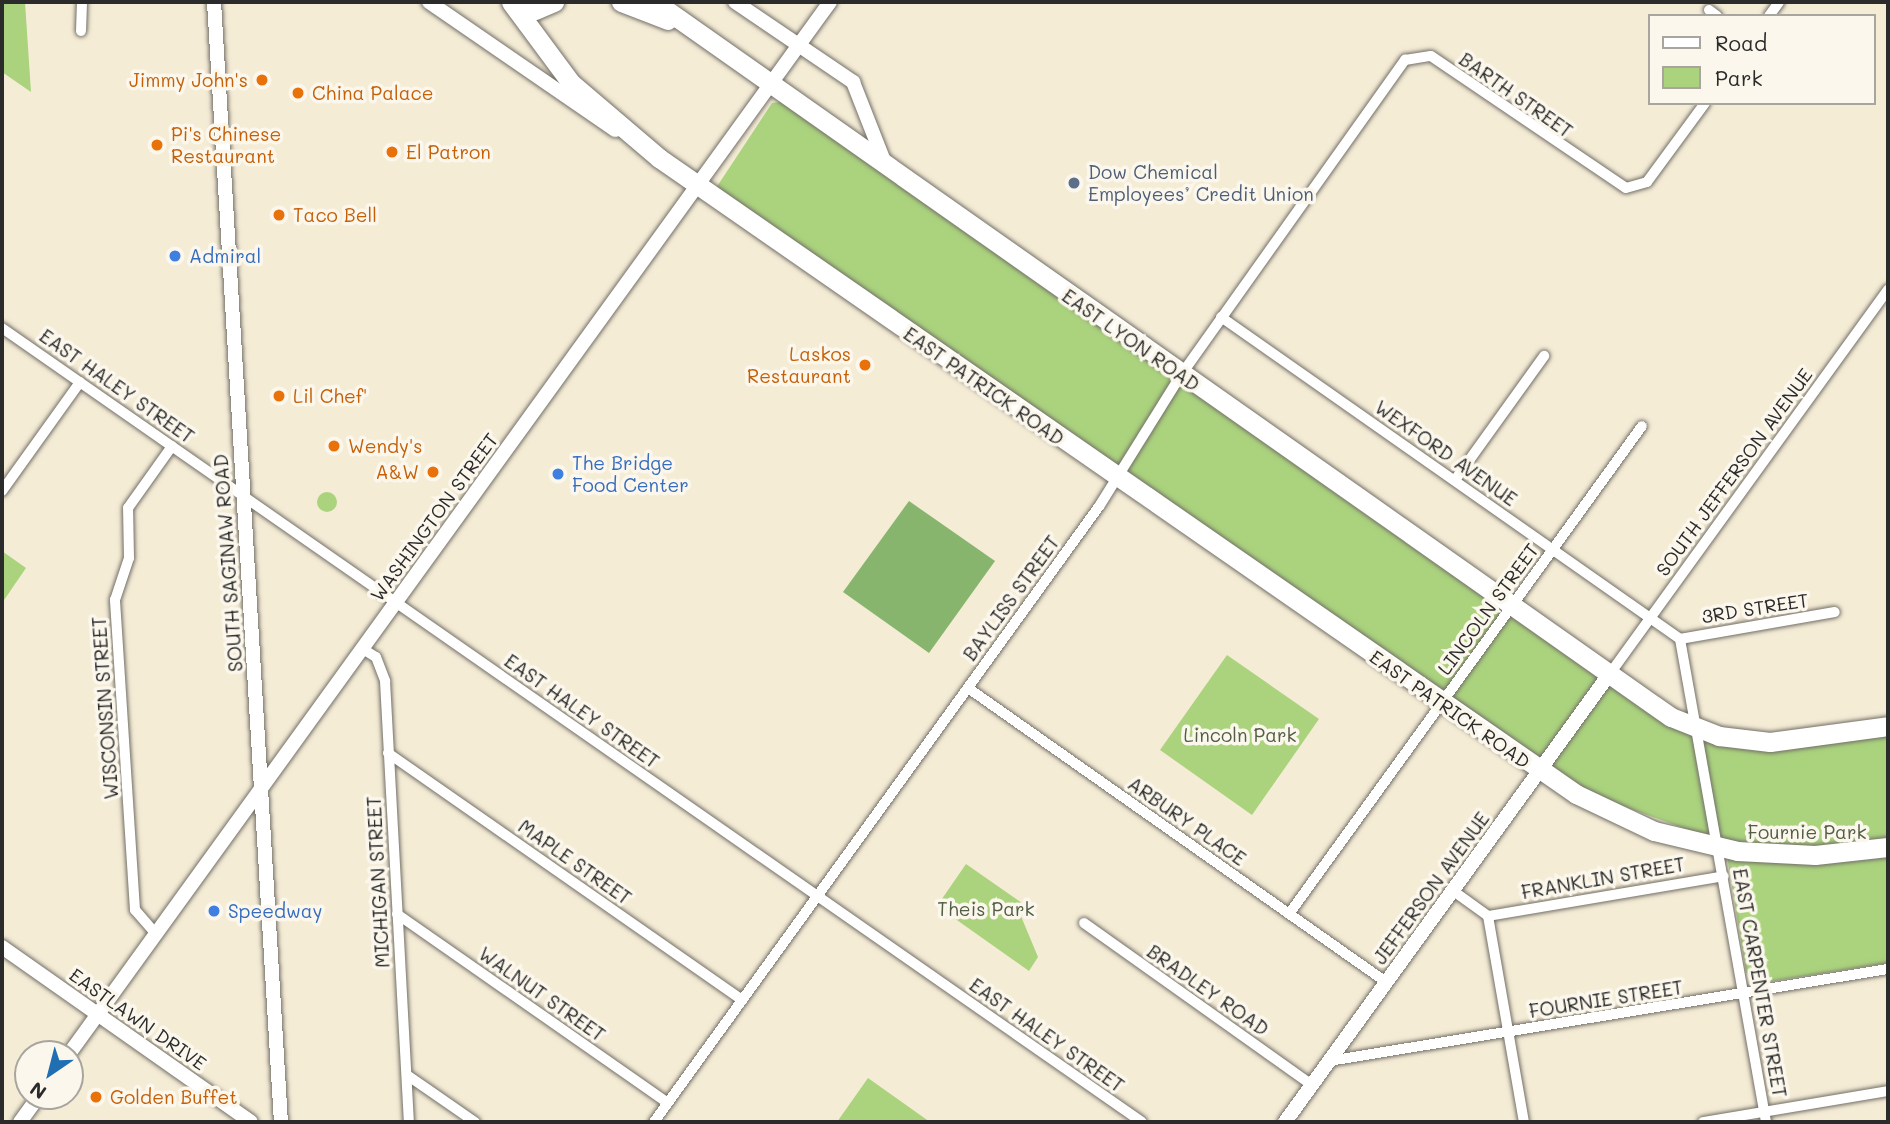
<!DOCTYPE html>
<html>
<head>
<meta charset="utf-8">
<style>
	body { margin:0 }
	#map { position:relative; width:1890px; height:1124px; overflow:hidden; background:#f5ecd6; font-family:Mali,sans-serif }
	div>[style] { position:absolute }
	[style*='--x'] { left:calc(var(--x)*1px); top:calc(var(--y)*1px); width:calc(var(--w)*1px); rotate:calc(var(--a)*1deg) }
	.green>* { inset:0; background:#abd37e }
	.round { border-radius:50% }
	.forest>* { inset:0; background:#88b56d }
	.roads { filter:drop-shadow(0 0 2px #726f67) drop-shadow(0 0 2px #726f67) }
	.street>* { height:10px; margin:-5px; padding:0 5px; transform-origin:5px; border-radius:5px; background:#fff }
	.secondary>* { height:14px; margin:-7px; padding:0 7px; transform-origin:7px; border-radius:7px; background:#fff }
	.highway>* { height:19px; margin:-9.5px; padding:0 9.5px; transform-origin:9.5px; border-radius:9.5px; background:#fff }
	.dots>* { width:19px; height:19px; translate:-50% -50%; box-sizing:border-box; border:4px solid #fbf7ec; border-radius:50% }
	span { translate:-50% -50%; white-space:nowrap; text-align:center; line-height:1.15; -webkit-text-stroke:7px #fbf7ec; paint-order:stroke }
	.food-label { font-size:19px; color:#c56008 }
	.right { translate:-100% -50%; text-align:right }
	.left { translate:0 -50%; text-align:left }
	.street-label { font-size:19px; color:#2b2b2b }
	.service-label { font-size:19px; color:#4e5e75 }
	.shop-label { font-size:19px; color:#366cbe }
	.park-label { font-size:19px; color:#515d44 }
	.frame { position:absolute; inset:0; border:4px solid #2b2b2b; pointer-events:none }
	.legend { position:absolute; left:1648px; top:14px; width:228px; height:91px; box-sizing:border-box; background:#fbf7ec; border:2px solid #a8a59f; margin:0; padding:9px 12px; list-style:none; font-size:21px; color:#2b2b2b }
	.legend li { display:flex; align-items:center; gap:14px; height:35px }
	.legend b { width:35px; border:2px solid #a8a59f }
	.north { position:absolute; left:14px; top:1040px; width:70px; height:70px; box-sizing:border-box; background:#fbf7ec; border:2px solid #a8a59f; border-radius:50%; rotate:215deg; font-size:19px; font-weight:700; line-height:28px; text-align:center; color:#2b2b2b }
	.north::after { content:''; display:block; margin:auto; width:24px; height:32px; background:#1f6fb2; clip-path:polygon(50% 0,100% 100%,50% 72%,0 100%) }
</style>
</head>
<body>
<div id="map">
	<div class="green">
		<div style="clip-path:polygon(2px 2px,25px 2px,31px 92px,2px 72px)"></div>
		<div style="clip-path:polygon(780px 102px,1652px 716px,1680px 731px,1780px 750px,1888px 735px,1888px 963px,1754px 984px,1746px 972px,1725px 843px,1592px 795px,716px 188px,772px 103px)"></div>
		<div class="round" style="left:317px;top:492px;width:20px;height:20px"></div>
		<div style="clip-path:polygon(2px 551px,26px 568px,2px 603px)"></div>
		<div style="clip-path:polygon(1227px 655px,1319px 719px,1252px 815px,1160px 750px)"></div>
		<div style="clip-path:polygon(966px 864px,1022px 903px,1018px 909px,1038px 957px,1029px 971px,937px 906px)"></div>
		<div style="clip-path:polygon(868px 1078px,930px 1122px,837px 1122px)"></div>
	</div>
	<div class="forest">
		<div style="clip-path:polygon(909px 501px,995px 561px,929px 653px,843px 592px)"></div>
	</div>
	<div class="roads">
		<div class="street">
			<div style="--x:1709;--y:10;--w:10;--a:37"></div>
			<div style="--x:1769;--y:16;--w:17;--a:-54"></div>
			<div style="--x:81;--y:31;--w:29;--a:-88"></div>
			<div style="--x:1221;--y:317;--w:561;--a:35.05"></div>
			<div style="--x:1680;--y:639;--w:491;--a:79.9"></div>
			<div style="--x:2;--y:328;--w:1389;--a:34.86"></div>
			<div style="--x:1455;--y:480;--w:153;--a:-54.3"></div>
			<div style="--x:2;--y:491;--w:134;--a:-54.4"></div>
			<div style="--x:1680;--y:639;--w:157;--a:-9.9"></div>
			<div style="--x:363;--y:649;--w:15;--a:32"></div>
			<div style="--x:376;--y:657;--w:26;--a:69"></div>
			<div style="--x:385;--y:681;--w:442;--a:86.9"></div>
			<div style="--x:1609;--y:675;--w:476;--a:-54.1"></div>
			<div style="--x:968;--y:688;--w:511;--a:35.12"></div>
			<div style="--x:388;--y:753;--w:432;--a:34.9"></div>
			<div style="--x:1452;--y:890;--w:44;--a:35.8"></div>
			<div style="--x:1488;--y:916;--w:209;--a:80.1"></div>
			<div style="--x:397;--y:914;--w:330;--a:34.9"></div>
			<div style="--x:1289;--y:914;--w:602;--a:-54.12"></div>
			<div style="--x:1488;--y:916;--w:239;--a:-9.6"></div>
			<div style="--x:1084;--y:923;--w:280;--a:35.4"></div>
			<div style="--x:156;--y:934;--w:32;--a:-131"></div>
			<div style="--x:135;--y:910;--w:311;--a:-93.7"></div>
			<div style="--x:115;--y:600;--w:44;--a:-71.6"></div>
			<div style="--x:129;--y:558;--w:50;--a:-91.1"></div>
			<div style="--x:128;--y:508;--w:76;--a:-54.6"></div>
			<div style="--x:1329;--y:1061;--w:567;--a:-9.35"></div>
			<div style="--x:407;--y:1075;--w:83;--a:34.7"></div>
			<div style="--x:654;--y:1122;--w:761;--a:-54.14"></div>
			<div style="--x:1100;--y:505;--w:153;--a:-58.1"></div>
			<div style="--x:1181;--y:375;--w:387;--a:-54.6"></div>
			<div style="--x:1405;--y:60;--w:26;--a:-9"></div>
			<div style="--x:1431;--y:56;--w:235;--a:34.1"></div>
			<div style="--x:1626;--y:188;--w:22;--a:-16"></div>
			<div style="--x:1647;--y:182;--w:98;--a:-53.7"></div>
			<div style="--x:1703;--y:1122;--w:188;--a:-9.5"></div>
		</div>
		<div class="secondary">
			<div style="--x:214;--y:2;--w:1122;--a:86.58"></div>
			<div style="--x:429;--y:2;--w:226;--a:34.5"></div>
			<div style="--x:735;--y:2;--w:143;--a:34.1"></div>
			<div style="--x:853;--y:82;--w:85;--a:68.6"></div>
			<div style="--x:2;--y:947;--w:304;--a:35.1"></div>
			<div style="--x:69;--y:1054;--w:1298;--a:-54.12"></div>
			<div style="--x:20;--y:1122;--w:32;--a:-54"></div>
			<div style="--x:1285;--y:1122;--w:551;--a:-54.09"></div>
		</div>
		<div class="highway">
			<div style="--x:511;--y:2;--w:101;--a:53.5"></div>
			<div style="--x:571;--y:83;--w:116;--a:40.4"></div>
			<div style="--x:659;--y:158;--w:1116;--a:34.74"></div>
			<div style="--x:1576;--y:794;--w:86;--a:25.4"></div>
			<div style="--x:1654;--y:831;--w:85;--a:13.5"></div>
			<div style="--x:1737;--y:851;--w:78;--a:2.9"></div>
			<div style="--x:1815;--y:855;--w:73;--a:-6.3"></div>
			<div style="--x:514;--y:2;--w:22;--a:21"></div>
			<div style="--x:535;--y:10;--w:21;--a:-23"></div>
			<div style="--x:621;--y:2;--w:50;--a:21"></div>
			<div style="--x:655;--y:2;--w:1242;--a:35.14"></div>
			<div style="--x:1671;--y:717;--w:52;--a:21.6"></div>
			<div style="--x:1719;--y:736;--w:51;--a:6.7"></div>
			<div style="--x:1770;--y:742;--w:119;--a:-7.7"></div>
		</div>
	</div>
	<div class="dots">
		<div style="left:262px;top:80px;background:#e8710a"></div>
		<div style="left:298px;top:93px;background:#e8710a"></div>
		<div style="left:157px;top:145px;background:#e8710a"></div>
		<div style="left:392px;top:152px;background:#e8710a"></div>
		<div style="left:1074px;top:183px;background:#5c6f8a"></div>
		<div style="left:279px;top:215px;background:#e8710a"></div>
		<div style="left:175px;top:256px;background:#3f7fe0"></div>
		<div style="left:865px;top:365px;background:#e8710a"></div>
		<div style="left:279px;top:396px;background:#e8710a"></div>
		<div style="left:334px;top:446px;background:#e8710a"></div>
		<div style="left:433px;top:472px;background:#e8710a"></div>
		<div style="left:558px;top:474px;background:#3f7fe0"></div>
		<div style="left:214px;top:911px;background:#3f7fe0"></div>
		<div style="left:96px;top:1097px;background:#e8710a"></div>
	</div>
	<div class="food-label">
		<span class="right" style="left:248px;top:80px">Jimmy John's</span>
		<span class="left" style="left:312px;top:93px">China Palace</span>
		<span class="left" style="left:171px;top:145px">Pi's Chinese<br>Restaurant</span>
		<span class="left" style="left:406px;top:152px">El Patron</span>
		<span class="left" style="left:293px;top:215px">Taco Bell</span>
		<span class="right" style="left:851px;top:365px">Laskos<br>Restaurant</span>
		<span class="left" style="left:293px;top:396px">Lil Chef'</span>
		<span class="left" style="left:348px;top:446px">Wendy's</span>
		<span class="right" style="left:419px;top:472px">A&amp;W</span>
		<span class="left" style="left:110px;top:1097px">Golden Buffet</span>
	</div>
	<div class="street-label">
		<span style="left:1516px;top:95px;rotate:35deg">BARTH STREET</span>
		<span style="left:1131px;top:340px;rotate:35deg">EAST LYON ROAD</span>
		<span style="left:117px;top:386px;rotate:35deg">EAST HALEY STREET</span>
		<span style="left:984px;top:386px;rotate:35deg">EAST PATRICK ROAD</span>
		<span style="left:1446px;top:453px;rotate:35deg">WEXFORD AVENUE</span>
		<span style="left:1734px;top:472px;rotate:-54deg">SOUTH JEFFERSON AVENUE</span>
		<span style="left:434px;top:517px;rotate:-54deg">WASHINGTON STREET</span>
		<span style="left:228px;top:563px;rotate:-94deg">SOUTH SAGINAW ROAD</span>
		<span style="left:1011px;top:598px;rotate:-54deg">BAYLISS STREET</span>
		<span style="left:1755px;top:608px;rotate:-9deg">3RD STREET</span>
		<span style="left:1488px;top:609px;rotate:-54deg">LINCOLN STREET</span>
		<span style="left:105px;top:708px;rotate:-94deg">WISCONSIN STREET</span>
		<span style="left:1450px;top:709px;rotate:35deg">EAST PATRICK ROAD</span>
		<span style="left:582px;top:711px;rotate:35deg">EAST HALEY STREET</span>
		<span style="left:1187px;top:821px;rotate:35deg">ARBURY PLACE</span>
		<span style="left:575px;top:862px;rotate:35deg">MAPLE STREET</span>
		<span style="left:1603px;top:878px;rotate:-10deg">FRANKLIN STREET</span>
		<span style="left:378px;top:882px;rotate:-93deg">MICHIGAN STREET</span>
		<span style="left:1431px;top:888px;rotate:-54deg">JEFFERSON AVENUE</span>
		<span style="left:1760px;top:983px;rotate:80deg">EAST CARPENTER STREET</span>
		<span style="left:1208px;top:990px;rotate:35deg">BRADLEY ROAD</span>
		<span style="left:542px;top:994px;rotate:35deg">WALNUT STREET</span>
		<span style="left:1606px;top:999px;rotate:-9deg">FOURNIE STREET</span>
		<span style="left:138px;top:1019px;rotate:35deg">EASTLAWN DRIVE</span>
		<span style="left:1047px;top:1035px;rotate:35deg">EAST HALEY STREET</span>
	</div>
	<div class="service-label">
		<span class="left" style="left:1088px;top:183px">Dow Chemical<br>Employees’ Credit Union</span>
	</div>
	<div class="shop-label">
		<span class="left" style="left:189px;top:256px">Admiral</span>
		<span class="left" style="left:572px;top:474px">The Bridge<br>Food Center</span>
		<span class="left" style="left:228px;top:911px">Speedway</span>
	</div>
	<div class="park-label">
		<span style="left:1240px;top:735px">Lincoln Park</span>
		<span style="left:1807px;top:832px">Fournie Park</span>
		<span style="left:986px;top:909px">Theis Park</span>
	</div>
	<div class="frame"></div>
	<ul class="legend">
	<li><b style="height:9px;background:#fff"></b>Road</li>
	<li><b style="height:19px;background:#abd37e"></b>Park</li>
	</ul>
	<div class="north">N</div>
</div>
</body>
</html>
